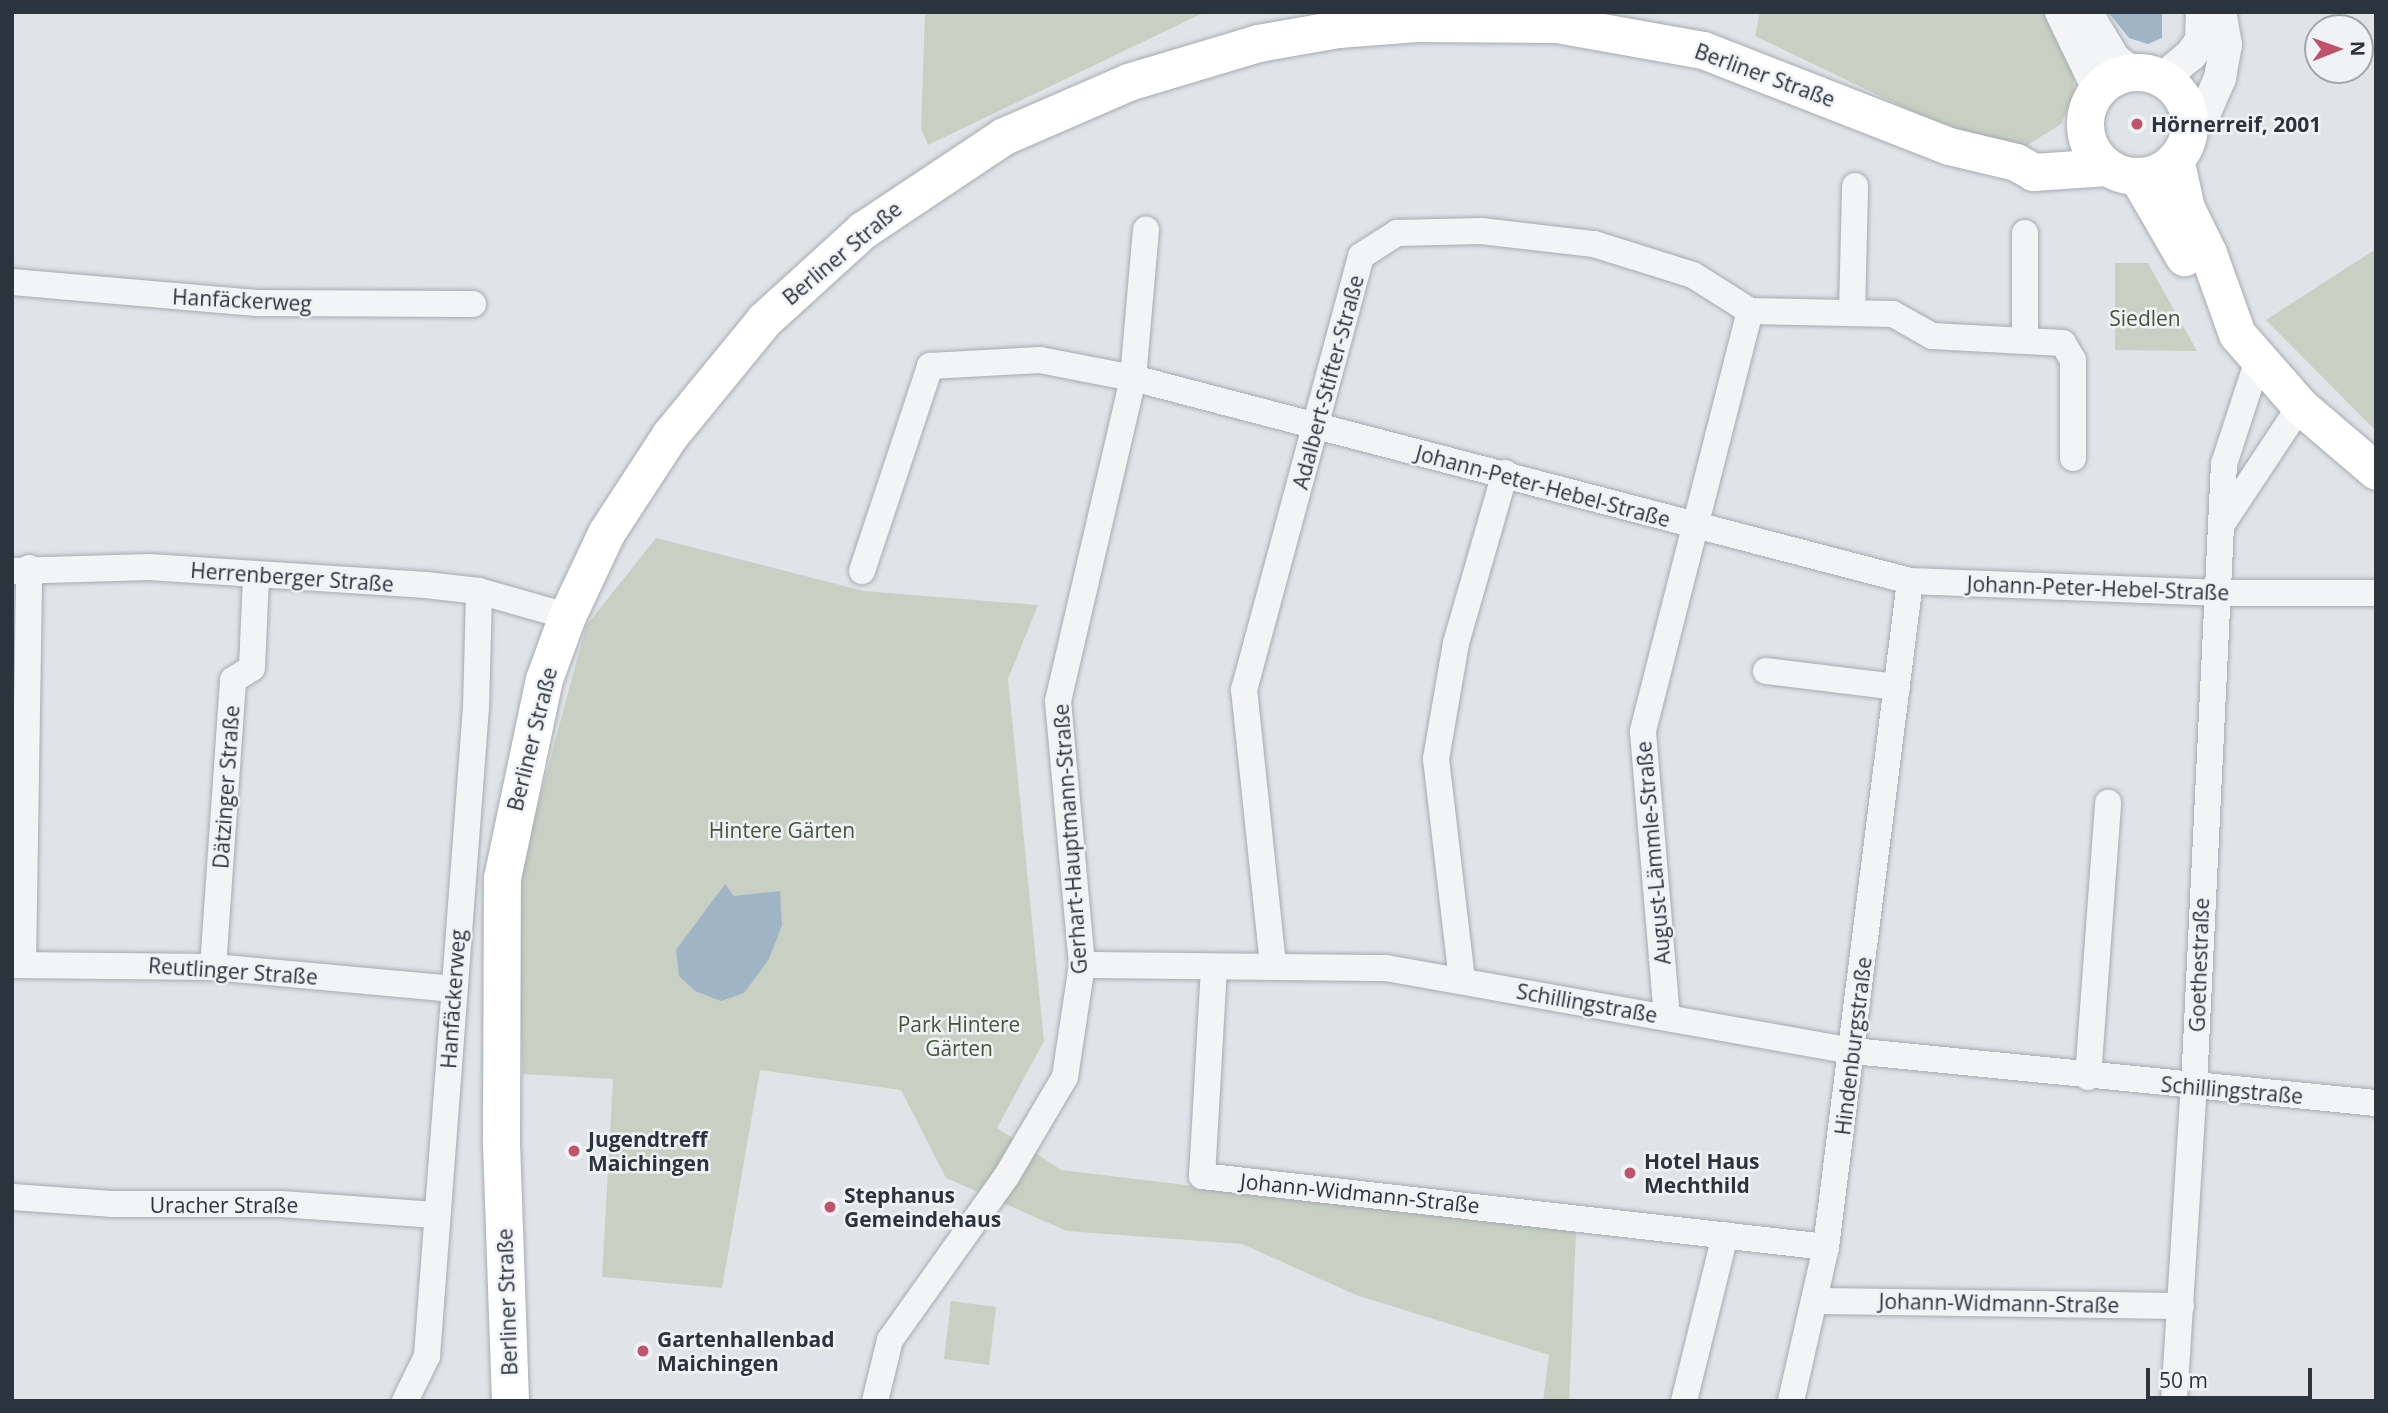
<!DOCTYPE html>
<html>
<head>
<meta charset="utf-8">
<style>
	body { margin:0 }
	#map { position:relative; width:2388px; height:1413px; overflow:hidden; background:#e0e4e8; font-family:"Open Sans",sans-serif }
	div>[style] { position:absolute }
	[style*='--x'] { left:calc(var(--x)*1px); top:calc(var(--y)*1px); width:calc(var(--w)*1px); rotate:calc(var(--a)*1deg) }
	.green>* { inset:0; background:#c7d0c2 }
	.water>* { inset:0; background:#9fb4c4 }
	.roads { filter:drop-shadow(0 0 2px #a6abb1) drop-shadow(0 0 2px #a6abb1) }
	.minor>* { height:26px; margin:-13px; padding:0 13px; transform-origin:13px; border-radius:13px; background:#f3f4f6 }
	.tertiary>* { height:32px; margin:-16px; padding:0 16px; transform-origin:16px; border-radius:16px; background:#f3f4f6 }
	.secondary>* { height:37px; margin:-18.5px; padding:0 18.5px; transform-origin:18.5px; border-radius:18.5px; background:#fff }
	.secondary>.ring { margin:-18.5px; padding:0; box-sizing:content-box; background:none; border:37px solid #fff; border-radius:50% }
	.dots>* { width:19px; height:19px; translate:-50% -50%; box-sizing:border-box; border:4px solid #f0f2f5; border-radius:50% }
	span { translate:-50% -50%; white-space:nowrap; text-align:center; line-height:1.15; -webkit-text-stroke:5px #f0f2f5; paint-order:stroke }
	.street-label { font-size:21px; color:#2b333d }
	.poi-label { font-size:21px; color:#2b333d; font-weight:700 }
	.left { translate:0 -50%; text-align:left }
	.park-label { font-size:21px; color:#415739 }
	.frame { position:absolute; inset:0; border:14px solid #2b333d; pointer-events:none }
	.north { position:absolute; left:2304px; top:14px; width:70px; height:70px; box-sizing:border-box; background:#f0f2f5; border:2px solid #a1a6ab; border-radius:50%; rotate:89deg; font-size:19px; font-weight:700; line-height:28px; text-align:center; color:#2b333d }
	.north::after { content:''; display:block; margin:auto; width:24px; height:32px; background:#bf536b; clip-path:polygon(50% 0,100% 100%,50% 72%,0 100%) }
	.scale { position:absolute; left:2146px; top:1368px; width:166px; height:32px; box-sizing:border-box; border:4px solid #2b333d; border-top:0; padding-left:9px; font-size:21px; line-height:24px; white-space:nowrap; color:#2b333d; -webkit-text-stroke:5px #f0f2f5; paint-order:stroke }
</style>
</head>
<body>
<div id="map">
	<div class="green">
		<div style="clip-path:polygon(925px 12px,1192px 12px,1201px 14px,928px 145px,921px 129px)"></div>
		<div style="clip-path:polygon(1760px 12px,2047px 12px,2072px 63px,2075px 93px,2061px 124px,2026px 146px,1942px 126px,1755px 36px)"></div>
		<div style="clip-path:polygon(2376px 249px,2376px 431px,2266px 320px)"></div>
		<div style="clip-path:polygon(2115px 263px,2148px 263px,2197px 351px,2115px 350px)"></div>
		<div style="clip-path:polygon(656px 538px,864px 591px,1038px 605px,1008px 679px,1044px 1041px,997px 1128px,1061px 1170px,1576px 1232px,1569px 1401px,1543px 1401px,1549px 1355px,1356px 1295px,1242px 1244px,1067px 1231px,946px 1178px,901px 1090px,760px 1070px,722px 1288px,602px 1277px,613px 1079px,523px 1074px,516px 887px,586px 626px)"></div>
		<div style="clip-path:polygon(951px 1301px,996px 1307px,989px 1365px,944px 1359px)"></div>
	</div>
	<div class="water">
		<div style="clip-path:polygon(2108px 12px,2162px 12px,2162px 38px,2148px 44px,2129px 38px)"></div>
		<div style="clip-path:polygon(725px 884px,734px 896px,780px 891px,782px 925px,769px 959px,744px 993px,721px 1001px,695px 991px,679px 976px,676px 950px)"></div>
	</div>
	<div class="roads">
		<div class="minor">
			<div style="--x:12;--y:282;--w:248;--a:4.9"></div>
			<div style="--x:259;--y:303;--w:214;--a:0.3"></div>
			<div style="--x:1750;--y:311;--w:143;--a:1.2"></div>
			<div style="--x:1893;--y:314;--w:45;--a:29.4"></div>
			<div style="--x:1932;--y:336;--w:131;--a:3.1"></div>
			<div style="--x:2063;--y:343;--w:20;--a:60"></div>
			<div style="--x:2073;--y:360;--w:98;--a:90"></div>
			<div style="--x:1852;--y:313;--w:127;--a:-88.6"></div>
			<div style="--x:2025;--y:337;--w:104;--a:-90"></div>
			<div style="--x:2222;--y:524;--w:141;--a:-56.5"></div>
			<div style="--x:12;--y:571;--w:137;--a:-1.7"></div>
			<div style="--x:149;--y:567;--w:278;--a:3.7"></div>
			<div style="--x:426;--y:585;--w:53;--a:6.5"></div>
			<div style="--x:479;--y:591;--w:91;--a:15.9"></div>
			<div style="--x:862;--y:571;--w:216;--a:-71.6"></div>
			<div style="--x:930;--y:366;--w:110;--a:-3.1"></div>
			<div style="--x:1040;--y:360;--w:95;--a:11"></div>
			<div style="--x:1133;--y:378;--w:803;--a:14.64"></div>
			<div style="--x:1910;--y:581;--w:306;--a:2.2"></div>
			<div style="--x:2216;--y:593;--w:160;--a:0"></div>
			<div style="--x:1766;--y:671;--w:132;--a:7"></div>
			<div style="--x:23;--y:964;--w:396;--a:-89.1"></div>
			<div style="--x:12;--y:965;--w:201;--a:0.6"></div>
			<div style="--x:213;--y:967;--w:242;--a:5.2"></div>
			<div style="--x:1082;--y:965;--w:304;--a:0.6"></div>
			<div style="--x:1386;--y:968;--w:474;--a:10.1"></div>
			<div style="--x:1853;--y:1051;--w:526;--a:5.68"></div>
			<div style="--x:1273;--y:965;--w:277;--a:-96"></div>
			<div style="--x:1244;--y:690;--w:449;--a:-74.9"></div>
			<div style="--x:1361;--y:256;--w:43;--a:-32.6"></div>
			<div style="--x:1397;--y:233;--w:84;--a:-1.4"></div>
			<div style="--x:1481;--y:231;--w:114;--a:6.6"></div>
			<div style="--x:1594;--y:244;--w:104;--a:17.4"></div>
			<div style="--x:1693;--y:275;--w:67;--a:32.3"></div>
			<div style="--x:1750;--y:311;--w:434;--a:104.3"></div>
			<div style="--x:1643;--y:732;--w:286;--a:85.2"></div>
			<div style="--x:213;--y:967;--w:288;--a:-86"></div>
			<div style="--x:233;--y:680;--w:22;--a:-32"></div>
			<div style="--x:252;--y:668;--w:92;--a:-87.5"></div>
			<div style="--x:1214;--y:968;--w:208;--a:93.3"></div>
			<div style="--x:1202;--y:1176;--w:628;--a:6.49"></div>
			<div style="--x:1462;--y:980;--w:223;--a:-96.7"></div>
			<div style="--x:1436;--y:759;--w:118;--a:-80.2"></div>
			<div style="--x:1456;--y:643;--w:177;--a:-73.9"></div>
			<div style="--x:2088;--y:1077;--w:275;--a:-85.8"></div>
			<div style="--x:12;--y:1197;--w:99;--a:4"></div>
			<div style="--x:111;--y:1204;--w:170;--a:0"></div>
			<div style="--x:281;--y:1204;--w:155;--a:4.1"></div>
			<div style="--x:1817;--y:1301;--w:364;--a:0.8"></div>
			<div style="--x:405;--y:1401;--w:50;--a:-63.9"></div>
			<div style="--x:427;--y:1356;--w:650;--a:-85.68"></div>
			<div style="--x:476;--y:708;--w:117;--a:-88.5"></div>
			<div style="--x:875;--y:1401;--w:63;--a:-76.2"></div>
			<div style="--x:890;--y:1340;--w:200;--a:-54.6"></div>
			<div style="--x:1006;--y:1177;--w:116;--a:-59.5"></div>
			<div style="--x:1065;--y:1077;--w:113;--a:-81.4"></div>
			<div style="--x:1082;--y:965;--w:265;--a:-95.2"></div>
			<div style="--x:1058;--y:701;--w:332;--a:-76.9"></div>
			<div style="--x:1133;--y:378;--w:149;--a:-85"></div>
			<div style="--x:1684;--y:1401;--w:171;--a:-76.1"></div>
			<div style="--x:1791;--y:1401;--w:158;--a:-77.2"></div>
			<div style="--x:1826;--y:1247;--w:671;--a:-82.81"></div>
			<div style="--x:2174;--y:1401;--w:316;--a:-86.4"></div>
			<div style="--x:2194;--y:1086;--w:623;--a:-87.24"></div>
			<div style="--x:2224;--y:464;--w:109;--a:-71.9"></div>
		</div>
		<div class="tertiary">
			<div style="--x:2061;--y:12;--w:85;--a:64.3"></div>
			<div style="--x:2086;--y:12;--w:56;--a:58.9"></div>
			<div style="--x:2115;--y:60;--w:22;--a:36"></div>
			<div style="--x:2162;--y:79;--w:38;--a:-40"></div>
			<div style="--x:2191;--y:55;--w:18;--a:-56"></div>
			<div style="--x:2201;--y:40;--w:28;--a:-88"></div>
			<div style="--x:2188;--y:128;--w:19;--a:-36"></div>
			<div style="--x:2203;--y:117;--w:43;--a:-66.4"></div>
			<div style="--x:2220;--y:78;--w:34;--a:-80"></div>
			<div style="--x:2226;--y:45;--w:34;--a:-100"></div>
		</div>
		<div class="secondary">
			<div class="ring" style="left:2085px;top:72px;width:67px;height:67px"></div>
			<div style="--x:2175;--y:159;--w:50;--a:77.3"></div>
			<div style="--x:2186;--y:208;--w:50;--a:63.9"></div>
			<div style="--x:2208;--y:253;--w:86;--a:70.3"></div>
			<div style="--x:2237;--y:334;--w:96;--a:48.8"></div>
			<div style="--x:2300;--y:406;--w:100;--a:40.5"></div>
			<div style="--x:2137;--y:176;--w:94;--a:59.9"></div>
			<div style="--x:510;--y:1401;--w:264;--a:-92"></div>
			<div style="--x:501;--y:1137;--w:259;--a:-89.8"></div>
			<div style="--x:502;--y:878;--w:203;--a:-78.1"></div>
			<div style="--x:544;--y:679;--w:67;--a:-69.9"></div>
			<div style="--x:567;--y:616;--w:92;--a:-64.8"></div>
			<div style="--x:606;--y:533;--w:117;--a:-56.9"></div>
			<div style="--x:670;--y:435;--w:149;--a:-50.7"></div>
			<div style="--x:764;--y:320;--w:134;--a:-42.3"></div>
			<div style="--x:863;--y:230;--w:169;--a:-33.7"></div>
			<div style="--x:1004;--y:136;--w:135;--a:-23.5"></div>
			<div style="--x:1128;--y:82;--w:136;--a:-16.7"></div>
			<div style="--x:1258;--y:43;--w:81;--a:-9.9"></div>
			<div style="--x:1338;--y:29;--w:79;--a:-4.3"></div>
			<div style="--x:1417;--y:23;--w:140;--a:0.4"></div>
			<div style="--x:1557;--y:24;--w:148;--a:10.1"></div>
			<div style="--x:1703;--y:50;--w:264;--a:21.3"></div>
			<div style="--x:1949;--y:146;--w:69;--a:13.4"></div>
			<div style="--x:2016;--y:162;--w:20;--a:30"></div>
			<div style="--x:2033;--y:172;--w:75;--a:-3.8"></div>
		</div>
	</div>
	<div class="dots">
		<div style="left:2137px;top:124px;background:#bf536b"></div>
		<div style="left:574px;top:1151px;background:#bf536b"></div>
		<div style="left:1630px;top:1173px;background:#bf536b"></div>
		<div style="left:830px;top:1207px;background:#bf536b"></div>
		<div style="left:643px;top:1351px;background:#bf536b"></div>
	</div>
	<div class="street-label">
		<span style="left:1765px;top:75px;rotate:20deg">Berliner Straße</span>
		<span style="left:842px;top:253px;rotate:-40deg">Berliner Straße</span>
		<span style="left:242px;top:300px;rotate:3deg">Hanfäckerweg</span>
		<span style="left:1328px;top:382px;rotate:-75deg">Adalbert-Stifter-Straße</span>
		<span style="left:1543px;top:486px;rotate:15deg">Johann-Peter-Hebel-Straße</span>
		<span style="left:292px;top:577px;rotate:4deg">Herrenberger Straße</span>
		<span style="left:2098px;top:588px;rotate:2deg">Johann-Peter-Hebel-Straße</span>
		<span style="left:532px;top:739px;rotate:-76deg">Berliner Straße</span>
		<span style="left:226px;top:787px;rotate:-86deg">Dätzinger Straße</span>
		<span style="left:1070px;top:839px;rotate:-94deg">Gerhart-Hauptmann-Straße</span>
		<span style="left:1653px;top:853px;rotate:-95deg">August-Lämmle-Straße</span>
		<span style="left:2199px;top:965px;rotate:-88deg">Goethestraße</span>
		<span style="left:233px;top:971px;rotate:4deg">Reutlinger Straße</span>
		<span style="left:453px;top:999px;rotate:-86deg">Hanfäckerweg</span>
		<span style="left:1587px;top:1003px;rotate:10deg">Schillingstraße</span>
		<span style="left:1853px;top:1046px;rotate:-83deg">Hindenburgstraße</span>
		<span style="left:2232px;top:1090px;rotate:5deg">Schillingstraße</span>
		<span style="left:1360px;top:1193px;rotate:6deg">Johann-Widmann-Straße</span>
		<span style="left:224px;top:1205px">Uracher Straße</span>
		<span style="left:507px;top:1302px;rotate:-92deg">Berliner Straße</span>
		<span style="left:1999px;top:1303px;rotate:1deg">Johann-Widmann-Straße</span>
	</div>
	<div class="poi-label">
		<span class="left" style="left:2151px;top:124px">Hörnerreif, 2001</span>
		<span class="left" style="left:588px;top:1151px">Jugendtreff<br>Maichingen</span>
		<span class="left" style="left:1644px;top:1173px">Hotel Haus<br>Mechthild</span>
		<span class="left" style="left:844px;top:1207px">Stephanus<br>Gemeindehaus</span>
		<span class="left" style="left:657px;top:1351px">Gartenhallenbad<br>Maichingen</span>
	</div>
	<div class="park-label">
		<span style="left:2145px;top:318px">Siedlen</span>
		<span style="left:782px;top:830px">Hintere Gärten</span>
		<span style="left:959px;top:1036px">Park Hintere<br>Gärten</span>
	</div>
	<div class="frame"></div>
	<div class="north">N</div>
	<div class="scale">50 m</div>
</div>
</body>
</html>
